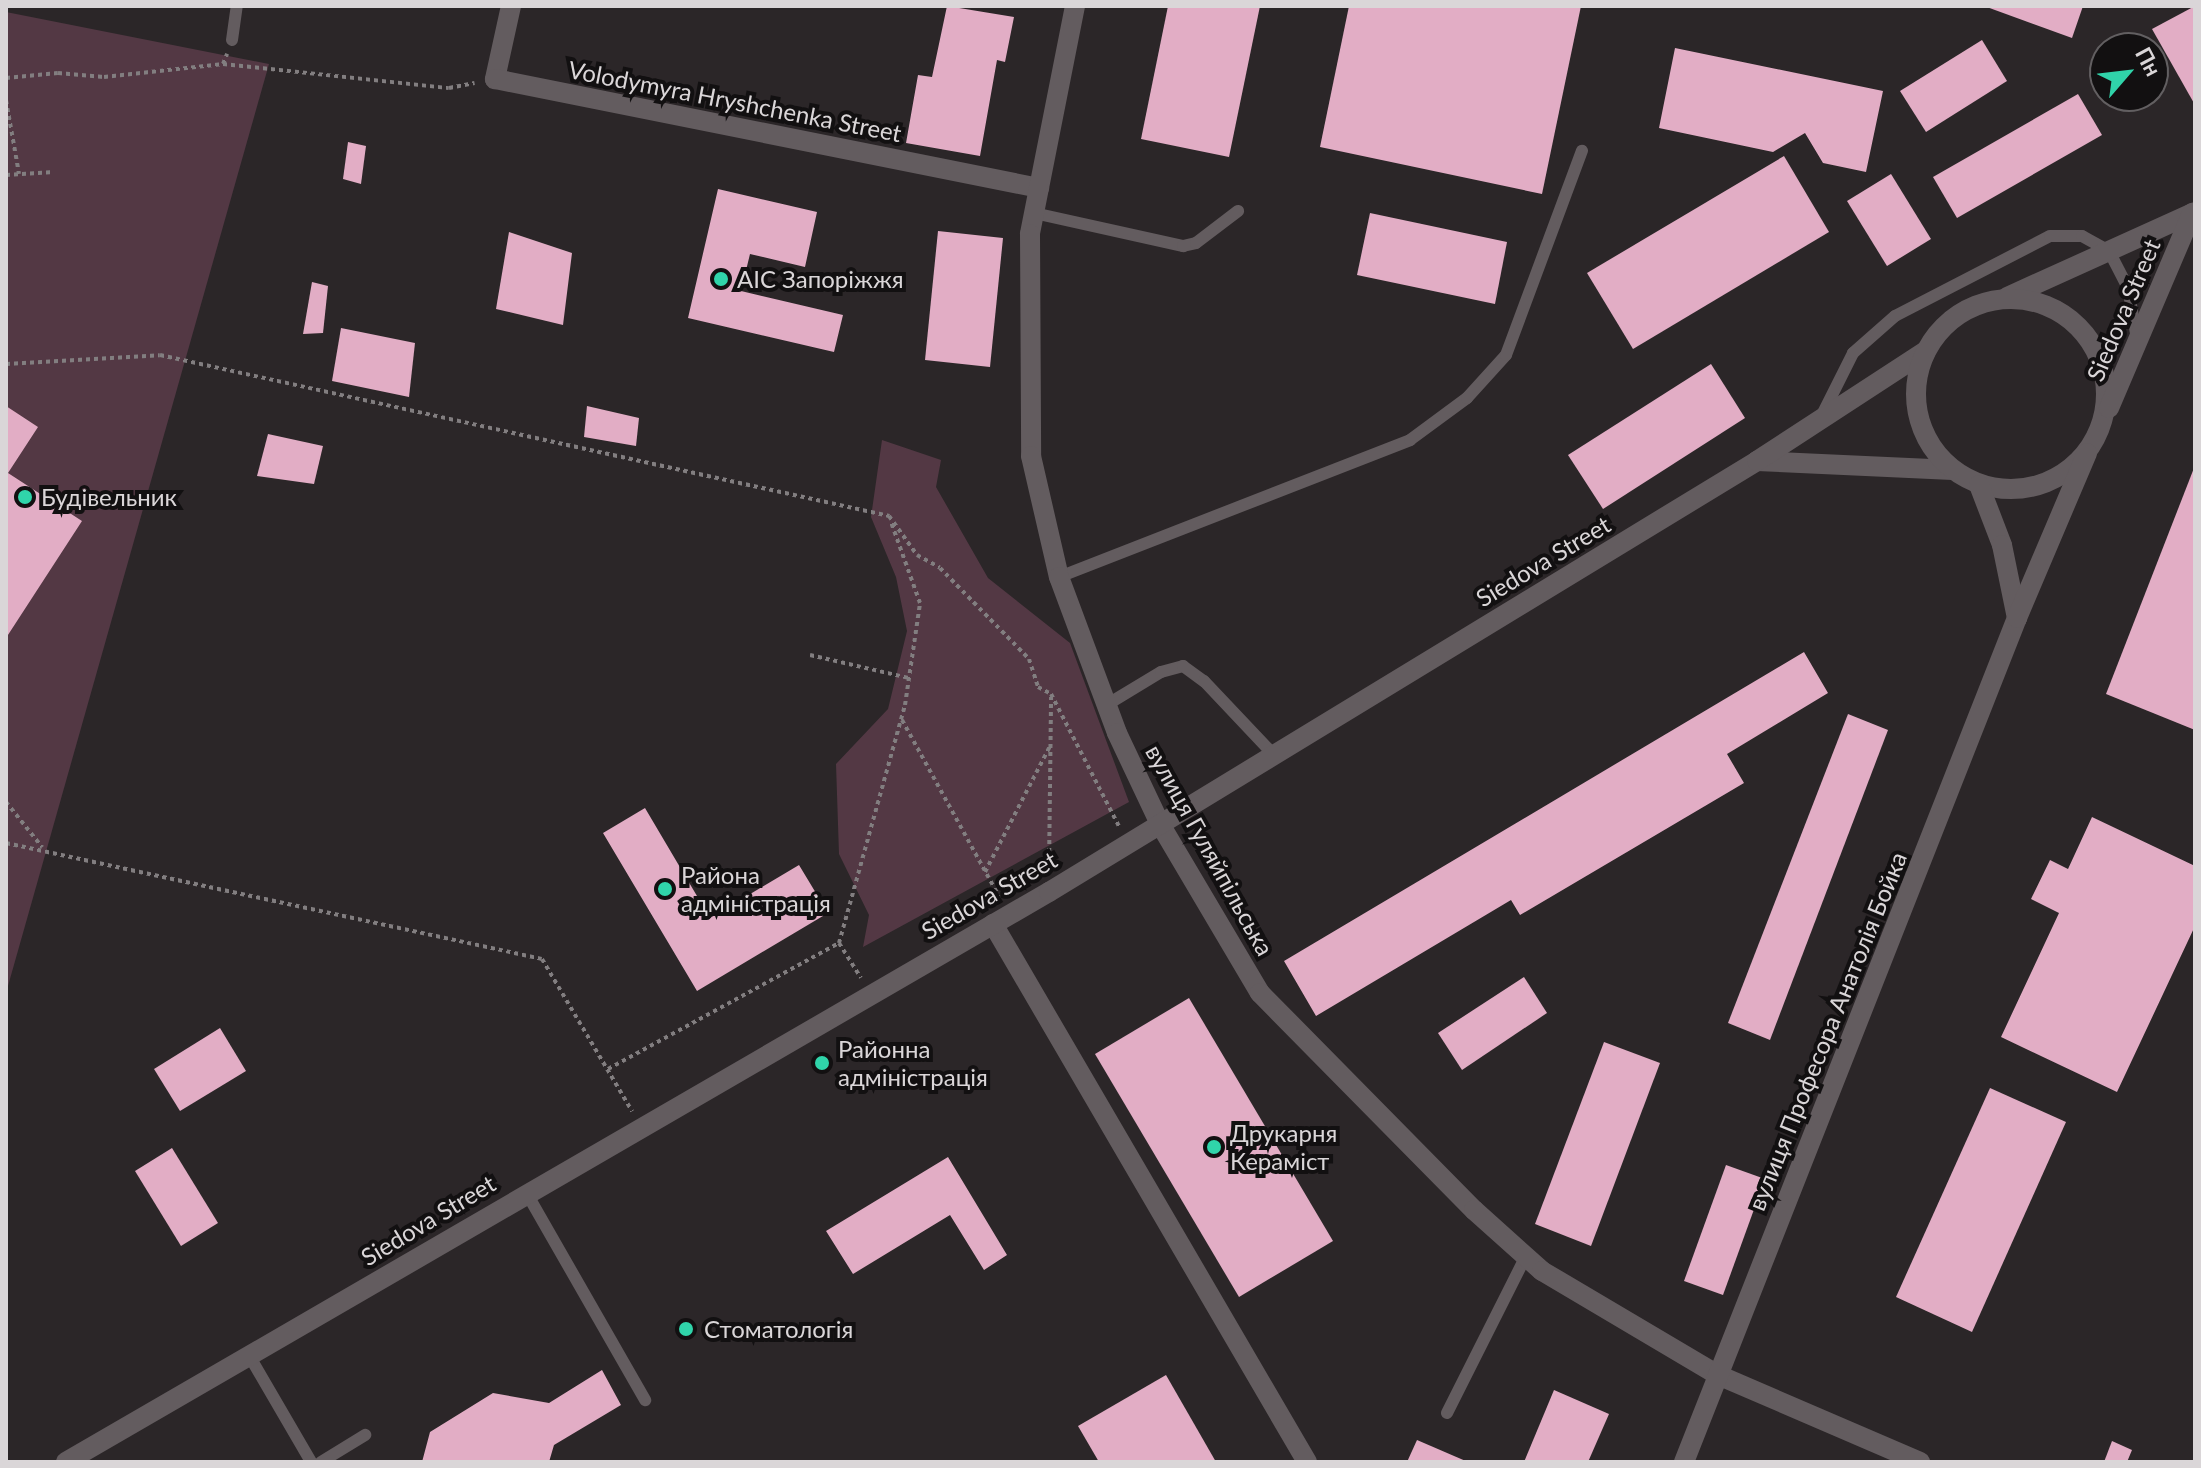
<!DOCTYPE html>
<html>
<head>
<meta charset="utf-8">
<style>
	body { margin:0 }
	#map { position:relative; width:2201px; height:1468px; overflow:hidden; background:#2b2628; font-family:Lato,sans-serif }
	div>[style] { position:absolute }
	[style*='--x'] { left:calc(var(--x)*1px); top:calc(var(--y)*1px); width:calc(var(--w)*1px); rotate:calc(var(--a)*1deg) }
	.green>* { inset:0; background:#533844 }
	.building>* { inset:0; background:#e2adc5 }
	.path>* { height:4px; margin-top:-2px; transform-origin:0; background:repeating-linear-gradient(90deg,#827e80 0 4px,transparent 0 8px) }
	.service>* { height:12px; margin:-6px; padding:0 6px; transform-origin:6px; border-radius:6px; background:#635c5f }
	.minor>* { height:20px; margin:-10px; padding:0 10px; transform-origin:10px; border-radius:10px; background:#635c5f }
	.tertiary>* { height:20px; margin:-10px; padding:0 10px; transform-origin:10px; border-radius:10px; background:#635c5f }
	.secondary>* { height:20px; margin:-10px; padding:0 10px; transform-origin:10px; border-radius:10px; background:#635c5f }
	.secondary>.ring { margin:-10px; padding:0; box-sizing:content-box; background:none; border:20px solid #635c5f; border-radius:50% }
	.dots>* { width:22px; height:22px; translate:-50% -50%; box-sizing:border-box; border:4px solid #121011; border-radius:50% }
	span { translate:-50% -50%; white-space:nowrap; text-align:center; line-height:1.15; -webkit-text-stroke:8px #121011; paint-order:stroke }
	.street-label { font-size:24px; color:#dad6d8 }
	.poi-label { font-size:24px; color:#dad6d8 }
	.left { translate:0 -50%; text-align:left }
	.frame { position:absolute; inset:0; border:8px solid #dad6d8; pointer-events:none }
	.north { position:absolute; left:2089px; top:32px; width:80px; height:80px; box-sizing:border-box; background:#121011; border:2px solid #625f61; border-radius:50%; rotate:62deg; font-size:22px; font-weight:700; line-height:32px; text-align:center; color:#dad6d8 }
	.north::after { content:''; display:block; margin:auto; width:28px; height:36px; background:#30d4aa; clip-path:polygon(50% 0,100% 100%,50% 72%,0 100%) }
</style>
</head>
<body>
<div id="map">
	<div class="green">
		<div style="clip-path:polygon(6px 12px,269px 64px,6px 993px)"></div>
		<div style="clip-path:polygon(882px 440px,941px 460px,936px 487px,988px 578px,1070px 643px,1129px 802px,863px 947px,869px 915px,839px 854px,836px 764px,888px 709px,907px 631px,896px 577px,871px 517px)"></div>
	</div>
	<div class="building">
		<div style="clip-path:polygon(947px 6px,1014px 17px,1005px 62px,997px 60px,980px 156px,906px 143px,918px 75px,932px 77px)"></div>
		<div style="clip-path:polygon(1168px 6px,1260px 6px,1229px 157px,1141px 139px)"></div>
		<div style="clip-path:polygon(1349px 6px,1581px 6px,1542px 194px,1320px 147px)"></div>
		<div style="clip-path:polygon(1984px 6px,2083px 6px,2072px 38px)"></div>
		<div style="clip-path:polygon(2195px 6px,2195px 105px,2152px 29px)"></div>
		<div style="clip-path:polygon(1982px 40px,2007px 81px,1926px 132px,1900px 91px)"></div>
		<div style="clip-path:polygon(1675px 48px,1883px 91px,1866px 172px,1823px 163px,1805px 133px,1773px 152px,1659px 128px)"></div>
		<div style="clip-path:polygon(2078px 94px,2102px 135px,1957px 218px,1933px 177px)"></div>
		<div style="clip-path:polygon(348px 142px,366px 146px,361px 184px,343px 179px)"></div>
		<div style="clip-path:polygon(1784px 156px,1829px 232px,1633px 349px,1587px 273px)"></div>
		<div style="clip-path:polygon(1891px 174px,1931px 239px,1887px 266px,1847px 201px)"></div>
		<div style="clip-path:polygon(718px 189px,817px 212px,805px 267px,750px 254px,741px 291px,843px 315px,834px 352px,688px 318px)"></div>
		<div style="clip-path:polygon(1370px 213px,1507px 242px,1495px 304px,1357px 275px)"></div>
		<div style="clip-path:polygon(938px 231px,1003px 238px,990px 367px,925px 360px)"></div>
		<div style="clip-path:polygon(509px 232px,572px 253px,563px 325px,496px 309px)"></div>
		<div style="clip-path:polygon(312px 282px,328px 286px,323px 333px,303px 334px)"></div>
		<div style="clip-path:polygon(341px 328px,415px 343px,409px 397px,332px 381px)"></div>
		<div style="clip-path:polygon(1711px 364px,1745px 418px,1603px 509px,1568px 455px)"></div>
		<div style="clip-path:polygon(6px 406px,38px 427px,8px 473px,82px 521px,6px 638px)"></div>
		<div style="clip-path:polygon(587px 406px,639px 418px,636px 446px,584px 437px)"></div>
		<div style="clip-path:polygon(268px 434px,323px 446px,314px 484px,257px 476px)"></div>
		<div style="clip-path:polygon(2194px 468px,2195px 469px,2195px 730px,2106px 694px)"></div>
		<div style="clip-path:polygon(1804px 652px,1828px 693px,1727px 754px,1744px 783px,1520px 915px,1511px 900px,1316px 1016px,1284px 961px)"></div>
		<div style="clip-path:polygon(1848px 714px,1888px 730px,1770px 1040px,1728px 1023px)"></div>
		<div style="clip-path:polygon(645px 808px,710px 918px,799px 865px,828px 913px,697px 991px,603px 833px)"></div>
		<div style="clip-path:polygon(2092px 817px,2195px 866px,2195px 926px,2117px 1092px,2001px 1037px,2059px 913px,2031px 899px,2050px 860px,2068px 869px)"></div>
		<div style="clip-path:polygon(1524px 977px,1547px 1013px,1462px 1070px,1438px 1033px)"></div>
		<div style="clip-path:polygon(1189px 998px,1333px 1241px,1239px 1297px,1095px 1054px)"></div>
		<div style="clip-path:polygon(220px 1028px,246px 1071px,180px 1111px,154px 1069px)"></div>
		<div style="clip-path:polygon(1604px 1042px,1660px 1063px,1591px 1246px,1535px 1224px)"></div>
		<div style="clip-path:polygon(1990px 1088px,2066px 1122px,1972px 1332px,1896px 1297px)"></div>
		<div style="clip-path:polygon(172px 1148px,218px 1223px,181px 1246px,135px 1171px)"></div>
		<div style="clip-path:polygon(948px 1157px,1007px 1255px,984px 1270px,950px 1215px,853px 1274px,826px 1231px)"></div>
		<div style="clip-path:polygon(1726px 1165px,1765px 1179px,1723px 1295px,1684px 1281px)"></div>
		<div style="clip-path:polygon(602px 1370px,621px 1405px,554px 1445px,549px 1462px,422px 1462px,430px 1432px,493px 1393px,549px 1403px)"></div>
		<div style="clip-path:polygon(1166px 1375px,1216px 1462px,1099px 1462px,1078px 1426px)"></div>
		<div style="clip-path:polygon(1554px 1390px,1609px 1414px,1588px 1462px,1524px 1462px)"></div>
		<div style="clip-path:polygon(1417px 1440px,1468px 1462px,1407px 1462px)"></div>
		<div style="clip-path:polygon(2112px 1441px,2132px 1450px,2127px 1462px,2104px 1462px)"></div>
	</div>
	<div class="path">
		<div style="--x:223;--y:64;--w:227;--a:6.1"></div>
		<div style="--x:449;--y:88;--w:26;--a:-11"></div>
		<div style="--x:6;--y:78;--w:52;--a:-5.5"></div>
		<div style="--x:58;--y:73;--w:46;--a:5"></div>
		<div style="--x:104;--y:77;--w:120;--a:-6.2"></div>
		<div style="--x:223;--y:64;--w:11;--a:-68"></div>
		<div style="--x:6;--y:100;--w:75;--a:80"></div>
		<div style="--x:6;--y:175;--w:48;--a:-3.6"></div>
		<div style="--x:6;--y:364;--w:154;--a:-3.3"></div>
		<div style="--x:160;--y:355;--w:747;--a:12.45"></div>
		<div style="--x:889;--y:516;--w:48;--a:54.3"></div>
		<div style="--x:917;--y:555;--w:26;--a:29"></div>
		<div style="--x:940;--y:568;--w:127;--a:45.6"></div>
		<div style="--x:1029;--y:659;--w:29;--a:72"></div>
		<div style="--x:1038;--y:687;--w:15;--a:28"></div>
		<div style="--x:1051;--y:694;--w:151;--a:62.8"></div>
		<div style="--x:810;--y:655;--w:102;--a:13.1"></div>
		<div style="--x:902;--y:720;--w:203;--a:61.2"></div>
		<div style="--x:6;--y:802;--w:58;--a:51.3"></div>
		<div style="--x:6;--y:843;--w:548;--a:12.21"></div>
		<div style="--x:542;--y:959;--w:177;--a:59.4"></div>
		<div style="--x:1049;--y:868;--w:171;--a:-89.3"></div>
		<div style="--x:985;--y:872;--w:142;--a:-62.7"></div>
		<div style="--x:839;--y:943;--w:41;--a:57.8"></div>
		<div style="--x:608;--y:1069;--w:263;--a:-28.6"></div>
		<div style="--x:839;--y:943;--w:247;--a:-74.5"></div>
		<div style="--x:905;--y:705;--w:103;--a:-81.6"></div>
		<div style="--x:920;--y:603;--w:86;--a:-109.7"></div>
	</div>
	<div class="service">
		<div style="--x:232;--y:40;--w:34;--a:-82"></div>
		<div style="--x:1034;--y:213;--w:153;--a:12.5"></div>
		<div style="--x:1183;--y:246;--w:13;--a:-13"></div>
		<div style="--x:1196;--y:243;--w:53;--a:-37.3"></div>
		<div style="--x:1820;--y:419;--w:74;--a:-63.4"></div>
		<div style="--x:1853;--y:353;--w:56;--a:-41.4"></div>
		<div style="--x:1895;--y:316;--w:174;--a:-27.3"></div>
		<div style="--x:2050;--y:236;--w:32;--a:0"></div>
		<div style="--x:2082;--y:236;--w:31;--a:29"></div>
		<div style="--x:2109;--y:251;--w:42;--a:62.8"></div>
		<div style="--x:2128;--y:288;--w:52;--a:80"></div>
		<div style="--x:1059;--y:577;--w:377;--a:-21.3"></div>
		<div style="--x:1410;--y:440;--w:71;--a:-36.4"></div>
		<div style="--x:1467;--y:398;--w:58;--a:-47.8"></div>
		<div style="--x:1506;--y:355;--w:218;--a:-69.6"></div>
		<div style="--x:1108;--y:704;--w:62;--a:-31.1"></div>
		<div style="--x:1161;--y:672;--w:23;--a:-15"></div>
		<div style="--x:1183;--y:666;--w:26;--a:36"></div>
		<div style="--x:1204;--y:681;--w:102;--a:46.6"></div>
		<div style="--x:526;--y:1192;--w:240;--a:60.2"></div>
		<div style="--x:250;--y:1357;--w:121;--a:59.8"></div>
		<div style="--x:1447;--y:1413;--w:176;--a:-63.3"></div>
		<div style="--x:321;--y:1462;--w:52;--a:-31.5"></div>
	</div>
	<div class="minor">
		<div style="--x:511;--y:6;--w:75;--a:102.4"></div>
		<div style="--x:495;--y:79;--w:555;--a:11.33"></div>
		<div style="--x:1075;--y:6;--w:232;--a:101.2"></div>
		<div style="--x:1030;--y:234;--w:222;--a:89.7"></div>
		<div style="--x:1031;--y:456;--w:124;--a:77"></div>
		<div style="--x:1059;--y:577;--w:166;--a:69.6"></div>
		<div style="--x:1117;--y:733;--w:101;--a:64.7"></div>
		<div style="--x:1160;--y:824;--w:196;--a:59.4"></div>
		<div style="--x:1260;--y:993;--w:305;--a:45.4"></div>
		<div style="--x:1474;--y:1210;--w:91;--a:41.9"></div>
		<div style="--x:1542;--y:1271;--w:204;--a:30.6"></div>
		<div style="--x:1718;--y:1375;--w:220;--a:23.3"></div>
		<div style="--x:993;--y:924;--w:623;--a:59.73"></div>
	</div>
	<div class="tertiary">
		<div style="--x:1757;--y:461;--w:196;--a:2.6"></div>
		<div style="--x:66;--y:1462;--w:1136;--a:-30.11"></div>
		<div style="--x:1049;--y:892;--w:829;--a:-31.33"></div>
		<div style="--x:1757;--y:461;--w:202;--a:-33.1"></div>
	</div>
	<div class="secondary">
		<div style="--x:2007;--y:297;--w:206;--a:-24.3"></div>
		<div class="ring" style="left:1916px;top:299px;width:170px;height:170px"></div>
		<div style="--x:2109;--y:408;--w:212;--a:-66.9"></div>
		<div style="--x:1979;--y:485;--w:64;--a:69"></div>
		<div style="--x:2002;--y:545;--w:75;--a:78.4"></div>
		<div style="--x:1684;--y:1462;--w:907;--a:-68.47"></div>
		<div style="--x:2017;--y:618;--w:179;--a:-67"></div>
	</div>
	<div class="dots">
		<div style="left:721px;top:279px;background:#30d4aa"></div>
		<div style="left:25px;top:497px;background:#30d4aa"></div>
		<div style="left:665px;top:889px;background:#30d4aa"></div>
		<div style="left:822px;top:1063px;background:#30d4aa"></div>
		<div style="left:1214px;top:1147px;background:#30d4aa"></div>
		<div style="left:686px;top:1329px;background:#30d4aa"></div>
	</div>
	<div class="street-label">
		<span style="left:735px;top:101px;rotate:11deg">Volodymyra Hryshchenka Street</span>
		<span style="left:2123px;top:310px;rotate:-67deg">Siedova Street</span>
		<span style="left:1543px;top:561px;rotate:-31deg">Siedova Street</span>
		<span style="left:1210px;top:850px;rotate:61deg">вулиця Гуляйпільська</span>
		<span style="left:989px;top:895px;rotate:-30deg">Siedova Street</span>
		<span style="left:1827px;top:1031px;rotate:-68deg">вулиця Професора Анатолія Бойка</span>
		<span style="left:428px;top:1220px;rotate:-31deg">Siedova Street</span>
	</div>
	<div class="poi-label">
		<span class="left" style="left:737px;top:279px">АІС Запоріжжя</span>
		<span class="left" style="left:41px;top:497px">Будівельник</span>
		<span class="left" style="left:681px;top:889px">Района<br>адміністрація</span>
		<span class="left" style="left:838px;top:1063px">Районна<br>адміністрація</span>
		<span class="left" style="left:1230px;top:1147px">Друкарня<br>Кераміст</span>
		<span class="left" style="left:704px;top:1329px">Стоматологія</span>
	</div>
	<div class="frame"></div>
	<div class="north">Пн</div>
</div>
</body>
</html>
